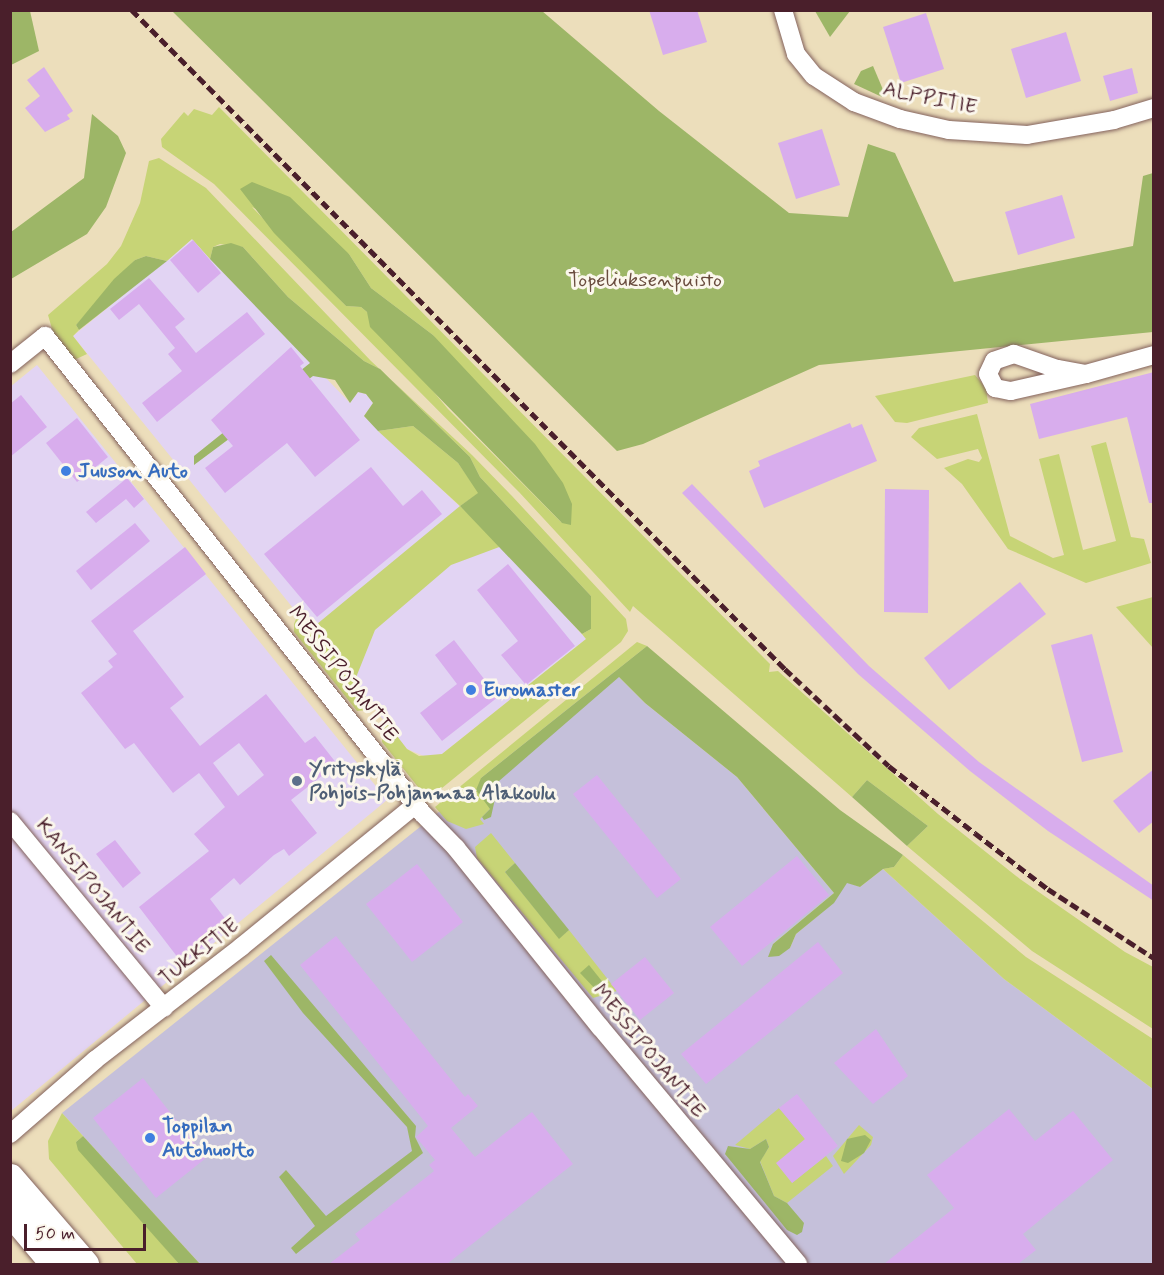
<!DOCTYPE html>
<html>
<head>
<meta charset="utf-8">
<style>
	body { margin:0 }
	#map { position:relative; width:1164px; height:1275px; overflow:hidden; background:#ecdebb; font-family:Mynerve,sans-serif }
	div>[style] { position:absolute }
	[style*='--x'] { left:calc(var(--x)*1px); top:calc(var(--y)*1px); width:calc(var(--w)*1px); rotate:calc(var(--a)*1deg) }
	.built>* { inset:0; background:#e2d4f3 }
	.industrial>* { inset:0; background:#c5c0da }
	.green>* { inset:0; background:#c7d476 }
	.forest>* { inset:0; background:#9db667 }
	.building>* { inset:0; background:#d8aded }
	.roads { filter:drop-shadow(0 0 2px #83625d) drop-shadow(0 0 2px #83625d) }
	.minor>* { height:18px; margin:-9px; padding:0 9px; transform-origin:9px; border-radius:9px; background:#fff }
	.secondary>* { height:27px; margin:-13.5px; padding:0 13.5px; transform-origin:13.5px; border-radius:13.5px; background:#fff }
	.rail>* { height:4.5px; margin-top:-2.25px; transform-origin:0; background:repeating-linear-gradient(90deg,#4a1f2b 0 9px,transparent 0 13.5px) }
	.dots>* { width:16px; height:16px; translate:-50% -50%; box-sizing:border-box; border:3px solid #fbf7ec; border-radius:50% }
	span { translate:-50% -50%; white-space:nowrap; text-align:center; line-height:1.15; -webkit-text-stroke:6px #fbf7ec; paint-order:stroke }
	.street-label { font-size:21px; color:#4a1f2b }
	.park-label { font-size:21px; color:#694c3e }
	.shop-label { font-size:21px; color:#366cbe; font-weight:700 }
	.left { translate:0 -50%; text-align:left }
	.service-label { font-size:21px; color:#4e5e75; font-weight:700 }
	.frame { position:absolute; inset:0; border:12px solid #4a1f2b; pointer-events:none }
	.scale { position:absolute; left:24px; top:1224px; width:122px; height:27px; box-sizing:border-box; border:3px solid #4a1f2b; border-top:0; padding-left:8px; font-size:18px; line-height:21px; white-space:nowrap; color:#4a1f2b; -webkit-text-stroke:4px #fbf7ec; paint-order:stroke }
</style>
</head>
<body>
<div id="map">
	<div class="built">
		<div style="clip-path:polygon(192px 239px,350px 403px,358px 392px,366px 394px,373px 403px,364px 416px,508px 552px,586px 639px,442px 754px,426px 757px,407px 749px,73px 336px)"></div>
		<div style="clip-path:polygon(37px 365px,387px 800px,11px 1111px,10px 387px)"></div>
	</div>
	<div class="industrial">
		<div style="clip-path:polygon(614px 672px,645px 703px,737px 777px,834px 893px,773px 944px,790px 948px,796px 934px,833px 903px,847px 882px,860px 887px,883px 869px,1004px 979px,1153px 1089px,1153px 1264px,200px 1264px,62px 1113px)"></div>
	</div>
	<div class="green">
		<div style="clip-path:polygon(evenodd,219px 107px,770px 664px,769px 672px,778px 671px,938px 814px,1020px 879px,1125px 952px,1153px 967px,1153px 1029px,1032px 951px,907px 846px,928px 826px,867px 780px,852px 797px,633px 606px,630px 612px,519px 492px,214px 184px,162px 147px,161px 139px,184px 112px,188px 116px,194px 109px,212px 115px,219px 107px,252px 207px,349px 254px,371px 288px,433px 335px,562px 523px,448px 409px,367px 312px,361px 307px,346px 306px,252px 207px)"></div>
		<div style="clip-path:polygon(159px 158px,206px 188px,371px 361px,472px 455px,512px 496px,626px 619px,628px 631px,621px 642px,431px 797px,426px 797px,382px 742px,382px 730px,387px 723px,407px 749px,419px 756px,442px 754px,586px 639px,582px 634px,591px 629px,591px 596px,480px 477px,470px 457px,380px 369px,364px 361px,288px 297px,243px 247px,220px 244px,213px 247px,210px 259px,192px 239px,167px 261px,146px 256px,135px 260px,76px 325px,79px 330px,73px 336px,87px 354px,72px 361px,55px 339px,48px 315px,107px 264px,121px 246px,140px 203px,149px 161px)"></div>
		<div style="clip-path:polygon(975px 375px,986px 388px,988px 403px,907px 423px,895px 422px,875px 396px)"></div>
		<div style="clip-path:polygon(977px 414px,1010px 536px,1053px 558px,1064px 555px,1039px 459px,1059px 454px,1083px 550px,1116px 541px,1091px 446px,1106px 442px,1131px 537px,1144px 539px,1151px 563px,1086px 583px,1008px 549px,962px 484px,944px 468px,968px 459px,979px 462px,982px 458px,978px 449px,937px 459px,911px 437px,919px 428px)"></div>
		<div style="clip-path:polygon(413px 426px,458px 463px,479px 493px,460px 506px,502px 546px,451px 565px,375px 630px,357px 675px,357px 686px,376px 709px,357px 711px,294px 632px,294px 624px,298px 614px,311px 629px,460px 506px,378px 431px)"></div>
		<div style="clip-path:polygon(1153px 597px,1154px 597px,1153px 648px,1116px 607px)"></div>
		<div style="clip-path:polygon(637px 642px,647px 646px,481px 778px,490px 809px,480px 819px,484px 824px,466px 829px,447px 821px,435px 807px)"></div>
		<div style="clip-path:polygon(491px 833px,515px 863px,505px 872px,559px 938px,569px 930px,617px 991px,593px 998px,477px 858px,475px 847px)"></div>
		<div style="clip-path:polygon(903px 855px,1026px 957px,1153px 1039px,1153px 1089px,1004px 979px,883px 869px,894px 867px)"></div>
		<div style="clip-path:polygon(779px 1108px,805px 1139px,792px 1183px,826px 1156px,833px 1166px,787px 1203px,774px 1196px,760px 1161px,769px 1147px,766px 1139px,750px 1149px,735px 1145px)"></div>
		<div style="clip-path:polygon(62px 1113px,83px 1136px,76px 1142px,179px 1264px,137px 1264px,49px 1159px,48px 1141px)"></div>
		<div style="clip-path:polygon(859px 1125px,873px 1137px,871px 1145px,844px 1174px,833px 1156px)"></div>
	</div>
	<div class="forest">
		<div style="clip-path:polygon(11px 10px,30px 11px,39px 51px,11px 65px)"></div>
		<div style="clip-path:polygon(172px 11px,542px 11px,659px 111px,789px 213px,848px 217px,868px 144px,895px 153px,954px 282px,1133px 246px,1143px 176px,1153px 173px,1153px 332px,819px 365px,643px 444px,617px 451px)"></div>
		<div style="clip-path:polygon(815px 11px,850px 11px,830px 37px)"></div>
		<div style="clip-path:polygon(873px 66px,884px 92px,882px 97px,854px 84px,861px 71px)"></div>
		<div style="clip-path:polygon(92px 114px,118px 136px,126px 153px,106px 207px,87px 234px,11px 279px,11px 232px,84px 178px)"></div>
		<div style="clip-path:polygon(252px 182px,290px 197px,349px 254px,371px 288px,433px 335px,535px 444px,563px 483px,572px 504px,571px 525px,562px 523px,370px 327px,367px 312px,361px 307px,346px 306px,274px 233px,240px 189px)"></div>
		<div style="clip-path:polygon(231px 243px,243px 247px,288px 297px,364px 361px,380px 369px,470px 457px,480px 477px,591px 596px,591px 629px,582px 634px,460px 506px,478px 493px,458px 463px,413px 426px,378px 431px,364px 416px,373px 403px,366px 394px,358px 392px,350px 403px,335px 380px,313px 376px,194px 465px,194px 456px,310px 363px,210px 259px,213px 247px)"></div>
		<div style="clip-path:polygon(146px 256px,167px 261px,79px 330px,76px 325px,114px 279px,135px 260px)"></div>
		<div style="clip-path:polygon(647px 646px,840px 810px,903px 855px,894px 867px,883px 869px,860px 887px,847px 883px,834px 903px,796px 934px,790px 948px,779px 956px,768px 957px,773px 944px,834px 893px,737px 777px,645px 703px,619px 677px,499px 781px,491px 817px,484px 820px,482px 817px,490px 809px,476px 790px,481px 778px)"></div>
		<div style="clip-path:polygon(867px 780px,928px 826px,907px 846px,852px 797px)"></div>
		<div style="clip-path:polygon(515px 863px,569px 930px,559px 939px,505px 872px)"></div>
		<div style="clip-path:polygon(271px 955px,416px 1126px,415px 1137px,423px 1153px,296px 1254px,291px 1248px,315px 1226px,279px 1177px,286px 1170px,326px 1216px,412px 1151px,407px 1127px,303px 1013px,264px 961px)"></div>
		<div style="clip-path:polygon(589px 965px,609px 990px,601px 995px,580px 973px)"></div>
		<div style="clip-path:polygon(865px 1135px,871px 1140px,864px 1153px,848px 1163px,841px 1161px,847px 1139px)"></div>
		<div style="clip-path:polygon(83px 1136px,200px 1264px,179px 1264px,78px 1150px,76px 1142px)"></div>
		<div style="clip-path:polygon(766px 1139px,769px 1147px,760px 1162px,774px 1196px,787px 1203px,804px 1223px,802px 1232px,797px 1235px,787px 1230px,725px 1154px,728px 1146px,750px 1149px)"></div>
	</div>
	<div class="building">
		<div style="clip-path:polygon(649px 10px,697px 10px,707px 42px,663px 55px)"></div>
		<div style="clip-path:polygon(926px 13px,944px 69px,901px 83px,883px 27px)"></div>
		<div style="clip-path:polygon(1066px 32px,1081px 81px,1026px 98px,1011px 49px)"></div>
		<div style="clip-path:polygon(44px 67px,73px 111px,67px 115px,70px 119px,45px 132px,25px 108px,40px 96px,27px 80px)"></div>
		<div style="clip-path:polygon(1132px 68px,1138px 93px,1110px 101px,1103px 76px)"></div>
		<div style="clip-path:polygon(822px 129px,840px 185px,796px 199px,778px 143px)"></div>
		<div style="clip-path:polygon(1062px 195px,1075px 238px,1018px 255px,1005px 212px)"></div>
		<div style="clip-path:polygon(193px 240px,221px 273px,198px 293px,170px 260px)"></div>
		<div style="clip-path:polygon(149px 278px,185px 319px,175px 327px,196px 353px,247px 312px,265px 334px,157px 422px,142px 403px,182px 371px,168px 354px,175px 348px,139px 304px,119px 320px,110px 309px)"></div>
		<div style="clip-path:polygon(291px 347px,304px 363px,300px 366px,360px 440px,315px 477px,287px 443px,225px 493px,205px 468px,233px 446px,211px 420px)"></div>
		<div style="clip-path:polygon(1154px 372px,1154px 503px,1149px 503px,1127px 417px,1039px 439px,1030px 404px)"></div>
		<div style="clip-path:polygon(21px 395px,47px 427px,10px 457px,10px 404px)"></div>
		<div style="clip-path:polygon(77px 418px,108px 457px,77px 482px,46px 443px)"></div>
		<div style="clip-path:polygon(850px 423px,852px 428px,862px 424px,877px 461px,764px 508px,749px 471px,760px 466px,758px 461px)"></div>
		<div style="clip-path:polygon(371px 467px,403px 506px,422px 490px,442px 514px,317px 617px,264px 554px)"></div>
		<div style="clip-path:polygon(127px 478px,144px 499px,134px 508px,126px 499px,96px 523px,86px 512px)"></div>
		<div style="clip-path:polygon(692px 484px,869px 666px,979px 762px,1154px 886px,1154px 901px,1048px 831px,970px 771px,858px 674px,682px 493px)"></div>
		<div style="clip-path:polygon(885px 489px,929px 490px,928px 613px,884px 612px)"></div>
		<div style="clip-path:polygon(135px 523px,150px 541px,91px 590px,76px 571px)"></div>
		<div style="clip-path:polygon(evenodd,185px 547px,206px 574px,133px 631px,184px 697px,170px 708px,200px 746px,266px 694px,305px 743px,315px 736px,337px 764px,291px 800px,317px 833px,289px 856px,284px 849px,274px 855px,240px 885px,234px 878px,210px 899px,230px 925px,182px 963px,139px 907px,209px 851px,194px 834px,225px 807px,199px 773px,173px 793px,134px 743px,125px 749px,81px 693px,113px 667px,108px 661px,117px 654px,91px 621px,185px 547px,239px 743px,264px 775px,238px 796px,213px 763px,239px 743px)"></div>
		<div style="clip-path:polygon(508px 564px,575px 646px,526px 685px,501px 655px,518px 641px,477px 590px)"></div>
		<div style="clip-path:polygon(1020px 582px,1046px 614px,949px 690px,924px 658px)"></div>
		<div style="clip-path:polygon(1092px 634px,1123px 752px,1082px 762px,1051px 645px)"></div>
		<div style="clip-path:polygon(454px 640px,498px 697px,442px 741px,420px 713px,457px 684px,435px 655px)"></div>
		<div style="clip-path:polygon(1154px 769px,1154px 821px,1139px 833px,1113px 801px)"></div>
		<div style="clip-path:polygon(597px 775px,681px 879px,657px 898px,573px 794px)"></div>
		<div style="clip-path:polygon(115px 840px,141px 873px,123px 888px,96px 854px)"></div>
		<div style="clip-path:polygon(797px 856px,829px 895px,742px 966px,710px 927px)"></div>
		<div style="clip-path:polygon(417px 864px,463px 922px,412px 962px,366px 904px)"></div>
		<div style="clip-path:polygon(336px 936px,465px 1097px,468px 1094px,478px 1106px,451px 1128px,475px 1157px,532px 1112px,573px 1164px,447px 1264px,329px 1264px,360px 1240px,355px 1234px,434px 1171px,429px 1165px,435px 1160px,416px 1137px,428px 1126px,300px 965px)"></div>
		<div style="clip-path:polygon(818px 942px,843px 973px,706px 1084px,681px 1054px)"></div>
		<div style="clip-path:polygon(645px 957px,674px 993px,640px 1020px,611px 984px)"></div>
		<div style="clip-path:polygon(876px 1029px,908px 1076px,873px 1104px,834px 1063px)"></div>
		<div style="clip-path:polygon(143px 1078px,206px 1158px,156px 1198px,93px 1118px)"></div>
		<div style="clip-path:polygon(797px 1094px,838px 1146px,792px 1183px,776px 1163px,805px 1139px,779px 1108px)"></div>
		<div style="clip-path:polygon(1009px 1109px,1035px 1141px,1073px 1111px,1113px 1160px,1023px 1234px,1036px 1250px,1018px 1264px,884px 1264px,954px 1208px,927px 1175px)"></div>
	</div>
	<div class="roads">
		<div class="minor">
			<div style="--x:783;--y:10;--w:46;--a:73.5"></div>
			<div style="--x:796;--y:54;--w:28;--a:51"></div>
			<div style="--x:814;--y:76;--w:48;--a:33"></div>
			<div style="--x:854;--y:102;--w:49;--a:20.3"></div>
			<div style="--x:900;--y:119;--w:50;--a:12.7"></div>
			<div style="--x:949;--y:130;--w:78;--a:3.7"></div>
			<div style="--x:1027;--y:135;--w:88;--a:-9.8"></div>
			<div style="--x:1114;--y:120;--w:42;--a:-16.7"></div>
			<div style="--x:10;--y:364;--w:45;--a:-38.7"></div>
			<div style="--x:45;--y:336;--w:608;--a:51.68"></div>
			<div style="--x:422;--y:813;--w:49;--a:45.8"></div>
			<div style="--x:456;--y:848;--w:230;--a:51.2"></div>
			<div style="--x:600;--y:1027;--w:309;--a:50.1"></div>
			<div style="--x:1086;--y:374;--w:29;--a:-170"></div>
			<div style="--x:1057;--y:369;--w:46;--a:-160.8"></div>
			<div style="--x:1014;--y:354;--w:21;--a:161"></div>
			<div style="--x:994;--y:361;--w:14;--a:115"></div>
			<div style="--x:988;--y:374;--w:16;--a:63"></div>
			<div style="--x:995;--y:388;--w:16;--a:11"></div>
			<div style="--x:1011;--y:391;--w:77;--a:-12.8"></div>
			<div style="--x:1086;--y:374;--w:71;--a:-15.6"></div>
			<div style="--x:10;--y:821;--w:242;--a:50.5"></div>
			<div style="--x:10;--y:1134;--w:113;--a:-41"></div>
			<div style="--x:95;--y:1060;--w:185;--a:-37.7"></div>
			<div style="--x:241;--y:947;--w:225;--a:-39.2"></div>
		</div>
		<div class="secondary">
			<div style="--x:10;--y:1177;--w:115;--a:49.2"></div>
			<div style="--x:10;--y:1212;--w:68;--a:49.8"></div>
		</div>
	</div>
	<div class="rail">
		<div style="--x:132;--y:10;--w:928;--a:45.26"></div>
		<div style="--x:785;--y:669;--w:142;--a:43"></div>
		<div style="--x:889;--y:766;--w:109;--a:37.9"></div>
		<div style="--x:975;--y:833;--w:92;--a:37.5"></div>
		<div style="--x:1048;--y:889;--w:126;--a:33.1"></div>
	</div>
	<div class="dots">
		<div style="left:66px;top:471px;background:#3f7fe0"></div>
		<div style="left:471px;top:690px;background:#3f7fe0"></div>
		<div style="left:297px;top:781px;background:#5c6f8a"></div>
		<div style="left:150px;top:1138px;background:#3f7fe0"></div>
	</div>
	<div class="street-label">
		<span style="left:930px;top:98px;rotate:12deg">ALPPITIE</span>
		<span style="left:343px;top:674px;rotate:52deg">MESSIPOJANTIE</span>
		<span style="left:93px;top:886px;rotate:51deg">KANSIPOJANTIE</span>
		<span style="left:199px;top:952px;rotate:-38deg">TUKKITIE</span>
		<span style="left:649px;top:1051px;rotate:51deg">MESSIPOJANTIE</span>
	</div>
	<div class="park-label">
		<span style="left:645px;top:280px">Topeliuksenpuisto</span>
	</div>
	<div class="shop-label">
		<span class="left" style="left:78px;top:471px">Juuson Auto</span>
		<span class="left" style="left:483px;top:690px">Euromaster</span>
		<span class="left" style="left:162px;top:1138px">Toppilan<br>Autohuolto</span>
	</div>
	<div class="service-label">
		<span class="left" style="left:309px;top:781px">Yrityskylä<br>Pohjois-Pohjanmaa Alakoulu</span>
	</div>
	<div class="frame"></div>
	<div class="scale">50 m</div>
</div>
</body>
</html>
